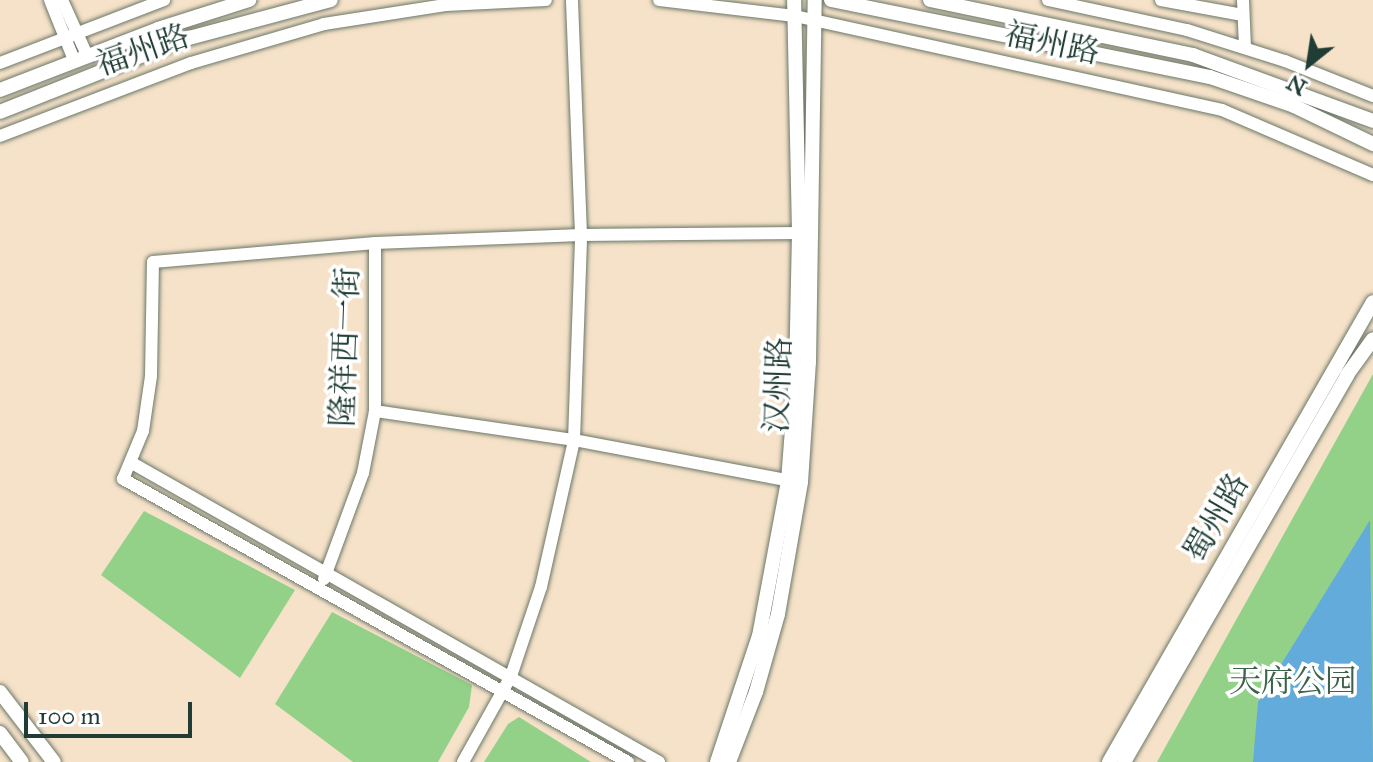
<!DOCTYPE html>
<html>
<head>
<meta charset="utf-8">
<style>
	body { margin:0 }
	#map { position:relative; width:1373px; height:762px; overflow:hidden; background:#f6e2c9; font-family:"IM FELL Great Primer","Noto Serif SC",serif }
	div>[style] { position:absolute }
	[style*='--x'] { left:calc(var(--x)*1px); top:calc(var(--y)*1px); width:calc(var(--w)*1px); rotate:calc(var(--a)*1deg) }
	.green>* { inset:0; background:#92d187 }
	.water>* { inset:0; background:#63abda }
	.roads { filter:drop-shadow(0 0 2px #6a7768) drop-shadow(0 0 2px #6a7768) }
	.minor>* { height:12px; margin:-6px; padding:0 6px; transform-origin:6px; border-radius:6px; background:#fff }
	.major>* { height:14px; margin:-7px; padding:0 7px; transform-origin:7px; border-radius:7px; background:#fff }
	span { translate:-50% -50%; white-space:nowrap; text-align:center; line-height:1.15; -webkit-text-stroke:7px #fff; paint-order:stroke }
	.street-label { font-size:32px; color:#1f3d34 }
	.park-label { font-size:32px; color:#3c6249 }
	.north { position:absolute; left:1269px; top:24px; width:80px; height:80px; -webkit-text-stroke:6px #fff; paint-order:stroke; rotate:210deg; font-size:22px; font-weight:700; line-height:32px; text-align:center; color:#1f3d34 }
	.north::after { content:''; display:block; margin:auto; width:28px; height:36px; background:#1f3d34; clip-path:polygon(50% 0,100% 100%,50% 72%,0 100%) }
	.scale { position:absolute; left:24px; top:702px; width:168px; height:36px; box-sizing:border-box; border:4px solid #1f3d34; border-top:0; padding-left:10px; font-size:24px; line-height:28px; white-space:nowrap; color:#1f3d34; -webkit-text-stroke:6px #fff; paint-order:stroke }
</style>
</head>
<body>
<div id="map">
	<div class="green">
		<div style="clip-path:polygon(1373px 374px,1373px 762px,1157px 762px)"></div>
		<div style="clip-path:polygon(144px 511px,295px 590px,240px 678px,101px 575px)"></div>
		<div style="clip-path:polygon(332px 612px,472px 685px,469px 707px,438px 762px,353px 762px,275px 704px)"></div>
		<div style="clip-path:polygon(519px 717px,591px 762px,484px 762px,508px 724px)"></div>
	</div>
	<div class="water">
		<div style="clip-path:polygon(1370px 520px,1373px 762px,1253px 762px,1258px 702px)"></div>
	</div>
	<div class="roads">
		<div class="minor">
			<div style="--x:50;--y:0;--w:65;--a:68.2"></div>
			<div style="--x:62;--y:0;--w:60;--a:65.6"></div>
			<div style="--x:659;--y:0;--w:137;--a:6.7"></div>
			<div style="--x:795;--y:16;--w:437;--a:12.4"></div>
			<div style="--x:1222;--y:110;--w:164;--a:23.3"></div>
			<div style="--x:1048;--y:0;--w:142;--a:12.2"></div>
			<div style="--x:1187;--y:30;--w:103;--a:17.6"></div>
			<div style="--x:1285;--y:61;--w:95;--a:21.7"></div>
			<div style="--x:1161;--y:0;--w:83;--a:10.4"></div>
			<div style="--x:1243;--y:0;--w:48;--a:87.6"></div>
			<div style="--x:0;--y:63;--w:176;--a:-21"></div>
			<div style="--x:0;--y:136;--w:204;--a:-20.9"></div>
			<div style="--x:191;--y:63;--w:139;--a:-16.3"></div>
			<div style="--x:324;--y:24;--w:123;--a:-8.9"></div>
			<div style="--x:446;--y:5;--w:100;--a:-2.9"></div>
			<div style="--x:375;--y:411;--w:201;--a:8.3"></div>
			<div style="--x:574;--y:440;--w:227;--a:10.7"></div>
			<div style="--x:132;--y:463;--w:606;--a:29.57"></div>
			<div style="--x:324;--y:579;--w:113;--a:-69.8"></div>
			<div style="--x:363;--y:473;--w:63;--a:-79"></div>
			<div style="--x:375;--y:411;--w:168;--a:-90"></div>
			<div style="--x:463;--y:762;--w:98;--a:-60.8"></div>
			<div style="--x:511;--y:676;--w:94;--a:-71.4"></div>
			<div style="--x:541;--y:587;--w:151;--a:-77.3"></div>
			<div style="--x:574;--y:440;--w:205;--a:-88"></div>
			<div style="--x:581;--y:235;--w:235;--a:-92.2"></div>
			<div style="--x:628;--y:762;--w:579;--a:-150.73"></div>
			<div style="--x:123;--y:479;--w:52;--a:-67.4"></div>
			<div style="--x:143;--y:431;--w:56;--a:-81.7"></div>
			<div style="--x:151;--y:376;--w:114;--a:-89"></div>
			<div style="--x:153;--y:262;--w:223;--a:-4.9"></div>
			<div style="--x:375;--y:243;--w:206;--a:-2.2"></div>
			<div style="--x:581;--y:235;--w:218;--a:-0.5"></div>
		</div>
		<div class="major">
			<div style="--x:831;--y:0;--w:387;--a:11.5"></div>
			<div style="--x:1210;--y:77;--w:89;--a:19"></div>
			<div style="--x:1294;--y:106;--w:88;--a:25.7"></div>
			<div style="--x:930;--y:0;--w:269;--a:11.8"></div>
			<div style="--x:1193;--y:55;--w:192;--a:20.1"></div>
			<div style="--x:0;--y:90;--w:169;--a:-21.1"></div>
			<div style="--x:158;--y:29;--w:96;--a:-17.7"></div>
			<div style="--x:0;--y:112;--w:192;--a:-21.7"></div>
			<div style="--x:178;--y:41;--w:158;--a:-15"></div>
			<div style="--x:0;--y:692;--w:88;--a:52.4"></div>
			<div style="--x:0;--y:733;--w:36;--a:53"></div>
			<div style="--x:717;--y:762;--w:133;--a:-71.6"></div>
			<div style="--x:759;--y:636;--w:158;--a:-79.4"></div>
			<div style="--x:788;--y:481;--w:105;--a:-85.6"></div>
			<div style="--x:796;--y:376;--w:143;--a:-88.8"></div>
			<div style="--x:799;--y:233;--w:233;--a:-91.2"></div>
			<div style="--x:729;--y:762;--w:75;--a:-68.9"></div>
			<div style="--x:756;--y:692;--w:81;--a:-74.2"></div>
			<div style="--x:778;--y:614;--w:134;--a:-80.1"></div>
			<div style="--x:801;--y:482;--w:120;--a:-86.2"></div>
			<div style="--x:809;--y:362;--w:362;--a:-89.1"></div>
			<div style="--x:1109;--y:762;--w:530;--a:-60.15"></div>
			<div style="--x:1124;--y:762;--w:447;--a:-60"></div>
			<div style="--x:1347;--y:375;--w:44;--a:-54.2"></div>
		</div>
	</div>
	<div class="street-label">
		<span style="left:1052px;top:44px;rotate:12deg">福州路</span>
		<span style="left:143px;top:51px;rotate:-19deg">福州路</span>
		<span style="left:346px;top:347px;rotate:-88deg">隆祥西一街</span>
		<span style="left:779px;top:385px;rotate:-88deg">汉州路</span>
		<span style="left:1217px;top:518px;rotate:-60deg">蜀州路</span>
	</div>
	<div class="park-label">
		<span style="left:1293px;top:682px">天府公园</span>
	</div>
	<div class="north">N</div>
	<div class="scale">100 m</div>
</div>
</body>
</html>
